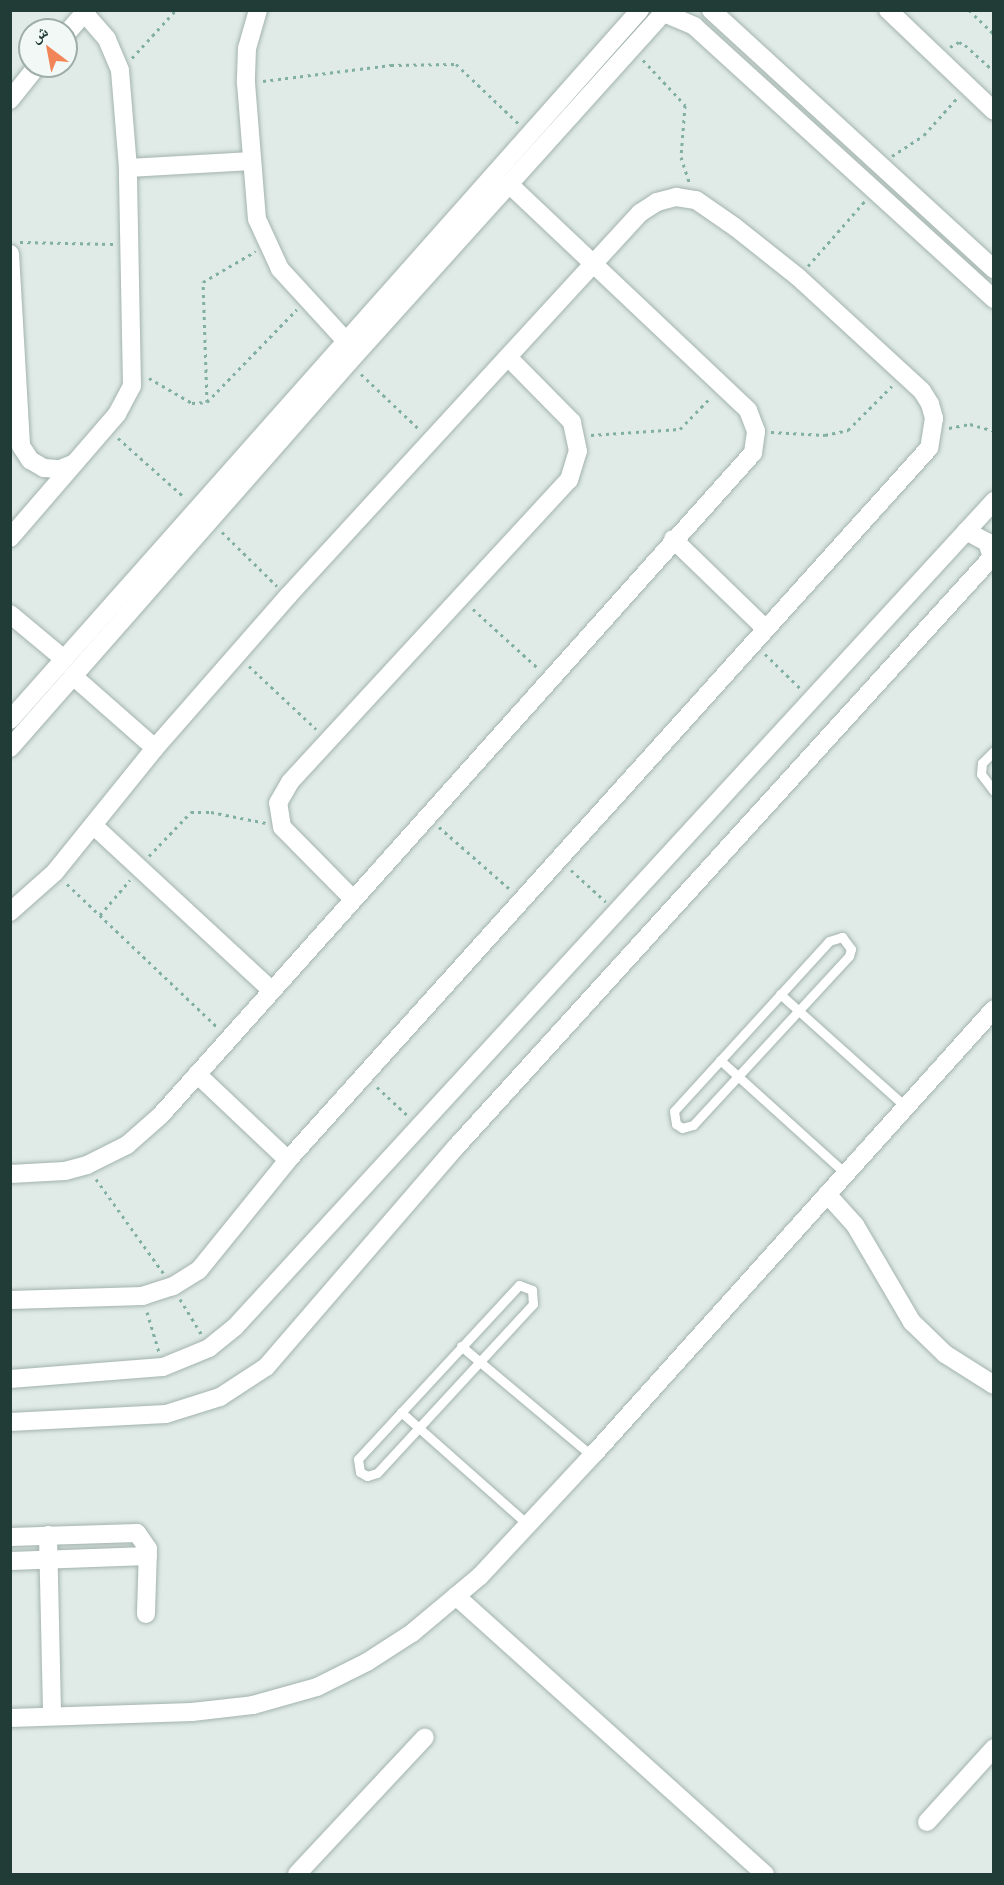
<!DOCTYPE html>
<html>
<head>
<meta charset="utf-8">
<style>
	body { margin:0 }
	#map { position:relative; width:1004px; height:1885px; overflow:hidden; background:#e0ebe7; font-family:Roboto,"Noto Naskh Arabic",sans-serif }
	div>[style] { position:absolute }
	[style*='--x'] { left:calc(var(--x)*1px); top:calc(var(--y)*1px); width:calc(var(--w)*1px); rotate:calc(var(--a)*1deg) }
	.path>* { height:3px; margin-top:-1.5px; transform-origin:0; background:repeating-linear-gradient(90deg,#81afa3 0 3px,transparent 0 7.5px) }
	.roads { filter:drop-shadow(0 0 2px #a3b3ae) drop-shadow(0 0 2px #a3b3ae) }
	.lane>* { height:9px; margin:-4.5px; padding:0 4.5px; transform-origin:4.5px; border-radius:4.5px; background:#fff }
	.street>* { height:18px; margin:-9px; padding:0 9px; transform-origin:9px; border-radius:9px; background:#fff }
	span { translate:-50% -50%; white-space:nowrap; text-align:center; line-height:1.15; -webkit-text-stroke:6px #f1f8f5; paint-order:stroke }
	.frame { position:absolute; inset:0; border:12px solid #213c36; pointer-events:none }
	.north { position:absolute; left:18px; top:18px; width:60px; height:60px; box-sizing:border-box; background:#f1f8f5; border:2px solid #9eada9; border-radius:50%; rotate:328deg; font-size:16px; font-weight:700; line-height:24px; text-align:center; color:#213c36 }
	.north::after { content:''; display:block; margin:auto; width:21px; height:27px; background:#f28557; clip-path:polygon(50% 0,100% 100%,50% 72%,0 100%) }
</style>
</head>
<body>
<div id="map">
	<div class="path">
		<div style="--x:969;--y:10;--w:35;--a:44"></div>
		<div style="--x:950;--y:47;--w:10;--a:-29"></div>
		<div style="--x:959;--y:42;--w:7;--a:27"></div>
		<div style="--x:965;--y:45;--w:39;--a:42"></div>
		<div style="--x:132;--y:58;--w:65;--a:-47.5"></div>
		<div style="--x:643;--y:60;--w:62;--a:47"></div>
		<div style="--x:685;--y:105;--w:52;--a:94.4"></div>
		<div style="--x:681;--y:157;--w:28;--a:72"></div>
		<div style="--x:263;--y:81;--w:129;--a:-7.1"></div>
		<div style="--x:391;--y:65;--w:65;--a:-0.9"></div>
		<div style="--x:456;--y:64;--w:87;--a:43.6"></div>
		<div style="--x:892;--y:156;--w:38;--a:-33"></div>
		<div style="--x:924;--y:135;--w:51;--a:-48.2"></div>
		<div style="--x:20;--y:242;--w:93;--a:1.2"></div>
		<div style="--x:808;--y:266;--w:86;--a:-48.8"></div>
		<div style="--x:361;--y:374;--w:80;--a:43.5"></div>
		<div style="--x:149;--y:378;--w:50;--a:30.2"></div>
		<div style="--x:192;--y:403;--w:15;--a:-4"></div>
		<div style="--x:207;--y:402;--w:129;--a:-45.9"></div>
		<div style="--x:207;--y:402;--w:120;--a:-91.9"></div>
		<div style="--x:203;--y:282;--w:61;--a:-30.3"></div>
		<div style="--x:949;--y:428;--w:21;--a:-11"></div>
		<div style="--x:970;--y:424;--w:25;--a:16"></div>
		<div style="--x:771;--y:432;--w:54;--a:3.2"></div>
		<div style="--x:825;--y:435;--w:24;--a:-12"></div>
		<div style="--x:848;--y:430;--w:62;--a:-45"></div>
		<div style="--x:591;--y:435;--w:89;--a:-3.9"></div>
		<div style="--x:680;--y:429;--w:45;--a:-45.9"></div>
		<div style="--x:118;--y:438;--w:90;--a:41.8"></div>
		<div style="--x:222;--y:532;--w:77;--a:44.5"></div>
		<div style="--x:473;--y:609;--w:89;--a:42.3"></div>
		<div style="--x:765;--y:654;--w:50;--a:44.2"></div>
		<div style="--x:249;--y:666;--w:92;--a:43.2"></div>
		<div style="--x:439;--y:827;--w:96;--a:41.2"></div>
		<div style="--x:149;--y:856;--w:61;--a:-46.3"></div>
		<div style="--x:191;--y:812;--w:20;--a:0"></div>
		<div style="--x:211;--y:812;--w:56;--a:11.3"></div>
		<div style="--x:571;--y:870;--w:47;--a:42.4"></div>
		<div style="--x:67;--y:884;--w:209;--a:43.6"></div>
		<div style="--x:100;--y:915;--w:46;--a:-49.4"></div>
		<div style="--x:377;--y:1087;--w:41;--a:43"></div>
		<div style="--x:96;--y:1179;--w:117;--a:54.4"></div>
		<div style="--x:180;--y:1299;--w:42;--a:58.6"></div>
		<div style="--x:147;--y:1312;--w:42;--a:73.3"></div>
	</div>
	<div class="roads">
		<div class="lane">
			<div style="--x:994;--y:751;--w:17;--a:135"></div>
			<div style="--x:982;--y:763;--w:11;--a:95"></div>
			<div style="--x:981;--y:774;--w:21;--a:53"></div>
			<div style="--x:842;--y:937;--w:15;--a:53"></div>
			<div style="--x:851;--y:949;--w:7;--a:106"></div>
			<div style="--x:849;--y:956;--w:230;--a:132.7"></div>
			<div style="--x:693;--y:1125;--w:11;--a:165"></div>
			<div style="--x:682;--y:1128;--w:7;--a:-146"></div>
			<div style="--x:676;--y:1124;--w:13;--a:-99"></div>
			<div style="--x:674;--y:1111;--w:230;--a:-47.6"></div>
			<div style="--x:829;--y:941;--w:14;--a:-17"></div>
			<div style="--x:780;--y:994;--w:169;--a:41.9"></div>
			<div style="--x:720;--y:1060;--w:170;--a:42.1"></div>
			<div style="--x:519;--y:1285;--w:14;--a:21"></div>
			<div style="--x:532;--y:1290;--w:14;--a:86"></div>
			<div style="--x:533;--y:1304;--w:230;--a:132.7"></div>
			<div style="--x:377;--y:1473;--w:10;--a:163"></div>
			<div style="--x:367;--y:1476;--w:8;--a:-150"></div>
			<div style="--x:360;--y:1472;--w:13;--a:-99"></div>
			<div style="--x:358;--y:1459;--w:237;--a:-47.2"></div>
			<div style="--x:461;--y:1346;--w:171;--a:40"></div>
			<div style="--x:401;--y:1412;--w:169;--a:41.6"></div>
		</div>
		<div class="street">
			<div style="--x:258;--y:10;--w:40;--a:106"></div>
			<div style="--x:247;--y:48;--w:35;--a:92"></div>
			<div style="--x:246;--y:83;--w:136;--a:85.4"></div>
			<div style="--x:257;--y:219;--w:55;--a:65.3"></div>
			<div style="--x:280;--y:269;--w:98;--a:47.5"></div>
			<div style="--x:711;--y:10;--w:384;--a:42.5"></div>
			<div style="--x:888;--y:10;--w:146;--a:43.6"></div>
			<div style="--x:664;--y:13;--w:33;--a:23"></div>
			<div style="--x:694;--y:26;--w:406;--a:42.3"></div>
			<div style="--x:66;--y:34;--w:32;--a:-49"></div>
			<div style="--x:10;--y:100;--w:43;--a:-51.5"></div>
			<div style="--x:128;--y:168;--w:124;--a:-3.2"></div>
			<div style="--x:10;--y:254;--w:192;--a:86.7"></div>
			<div style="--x:21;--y:446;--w:17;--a:57"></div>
			<div style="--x:30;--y:460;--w:16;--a:30"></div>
			<div style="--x:44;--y:468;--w:16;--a:4"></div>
			<div style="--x:60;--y:469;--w:16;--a:-22"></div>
			<div style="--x:966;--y:531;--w:24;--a:28"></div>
			<div style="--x:987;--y:542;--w:16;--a:72"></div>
			<div style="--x:10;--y:538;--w:164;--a:-49.2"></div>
			<div style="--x:117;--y:414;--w:32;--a:-62"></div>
			<div style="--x:132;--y:386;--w:218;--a:-91.1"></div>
			<div style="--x:128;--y:168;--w:98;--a:-94.7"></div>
			<div style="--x:120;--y:70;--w:34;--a:-113"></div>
			<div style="--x:107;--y:39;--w:35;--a:-131"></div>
			<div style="--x:673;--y:539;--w:128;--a:44.1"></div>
			<div style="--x:10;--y:614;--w:70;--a:39.8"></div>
			<div style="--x:73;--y:676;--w:109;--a:41.3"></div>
			<div style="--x:10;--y:720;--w:949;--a:-48.42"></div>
			<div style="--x:10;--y:748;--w:514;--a:-48.71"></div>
			<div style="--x:349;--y:362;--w:474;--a:-48"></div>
			<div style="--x:93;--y:825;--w:243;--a:42.8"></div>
			<div style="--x:353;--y:899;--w:101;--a:-134.6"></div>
			<div style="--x:282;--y:827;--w:24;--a:-99"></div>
			<div style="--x:278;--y:803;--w:24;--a:-60"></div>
			<div style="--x:290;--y:782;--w:411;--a:-47.3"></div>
			<div style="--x:569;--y:480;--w:30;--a:-73"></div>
			<div style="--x:578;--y:451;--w:30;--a:-102"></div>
			<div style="--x:572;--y:422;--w:91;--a:-134.6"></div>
			<div style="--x:10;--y:912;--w:60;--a:-41.6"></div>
			<div style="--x:55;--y:872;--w:159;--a:-51.1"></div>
			<div style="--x:155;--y:748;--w:202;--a:-48.8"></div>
			<div style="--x:288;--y:596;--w:520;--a:-47.42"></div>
			<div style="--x:640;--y:213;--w:20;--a:-33"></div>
			<div style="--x:657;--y:202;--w:20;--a:-15"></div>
			<div style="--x:676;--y:197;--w:20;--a:9"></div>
			<div style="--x:696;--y:200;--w:47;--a:34.7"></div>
			<div style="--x:735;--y:227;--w:80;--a:38.4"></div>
			<div style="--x:798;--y:277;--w:168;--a:42.6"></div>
			<div style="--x:922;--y:391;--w:15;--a:58"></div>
			<div style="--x:930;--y:404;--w:15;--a:74"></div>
			<div style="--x:934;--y:418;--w:30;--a:99"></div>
			<div style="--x:929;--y:448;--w:958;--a:132"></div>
			<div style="--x:288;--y:1160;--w:141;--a:129"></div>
			<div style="--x:199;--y:1270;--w:31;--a:148"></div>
			<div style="--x:173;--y:1286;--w:32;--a:162"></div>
			<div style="--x:143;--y:1296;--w:133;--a:178.3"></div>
			<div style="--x:197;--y:1074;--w:125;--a:43.4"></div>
			<div style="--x:10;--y:1174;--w:55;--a:-3.1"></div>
			<div style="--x:65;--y:1171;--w:23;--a:-15"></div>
			<div style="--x:87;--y:1165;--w:45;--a:-26.6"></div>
			<div style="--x:127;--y:1145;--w:45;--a:-41.4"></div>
			<div style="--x:161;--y:1115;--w:888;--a:-48.2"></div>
			<div style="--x:753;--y:453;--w:22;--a:-82"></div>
			<div style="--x:756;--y:431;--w:22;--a:-111"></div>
			<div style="--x:748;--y:410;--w:328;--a:-136.6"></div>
			<div style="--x:827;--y:1194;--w:42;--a:47.9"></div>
			<div style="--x:855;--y:1225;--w:113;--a:59.6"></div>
			<div style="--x:912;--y:1322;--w:46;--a:44.1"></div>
			<div style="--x:945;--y:1354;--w:58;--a:32.3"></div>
			<div style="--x:10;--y:1379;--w:153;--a:-4.5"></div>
			<div style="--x:163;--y:1367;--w:50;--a:-22.4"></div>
			<div style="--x:209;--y:1348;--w:33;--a:-39"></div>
			<div style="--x:235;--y:1327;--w:1122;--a:-47.42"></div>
			<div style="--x:10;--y:1422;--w:156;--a:-2.9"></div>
			<div style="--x:166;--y:1414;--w:57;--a:-17.5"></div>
			<div style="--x:220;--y:1397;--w:55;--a:-33.1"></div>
			<div style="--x:266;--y:1367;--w:291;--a:-49.2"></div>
			<div style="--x:456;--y:1147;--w:800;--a:-47.74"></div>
			<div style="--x:48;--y:1535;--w:181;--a:88.7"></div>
			<div style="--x:10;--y:1537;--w:127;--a:-1.8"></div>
			<div style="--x:137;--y:1533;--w:19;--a:55"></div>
			<div style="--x:148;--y:1549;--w:65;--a:91.8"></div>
			<div style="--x:10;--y:1561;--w:138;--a:-2.1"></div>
			<div style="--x:456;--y:1596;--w:416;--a:42"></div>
			<div style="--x:10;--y:1718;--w:182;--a:-1.9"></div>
			<div style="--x:192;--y:1712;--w:61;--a:-6.5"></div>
			<div style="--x:253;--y:1705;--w:66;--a:-15.7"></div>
			<div style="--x:317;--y:1687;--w:56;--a:-26.6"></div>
			<div style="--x:367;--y:1662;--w:54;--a:-32.8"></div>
			<div style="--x:412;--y:1633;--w:89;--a:-40"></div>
			<div style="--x:480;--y:1576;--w:164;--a:-47"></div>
			<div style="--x:592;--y:1456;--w:601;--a:-48.03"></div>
			<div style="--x:927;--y:1822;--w:100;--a:-47.8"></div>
			<div style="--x:297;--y:1874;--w:187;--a:-46.9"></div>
		</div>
	</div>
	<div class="frame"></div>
	<div class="north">ش</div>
</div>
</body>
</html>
